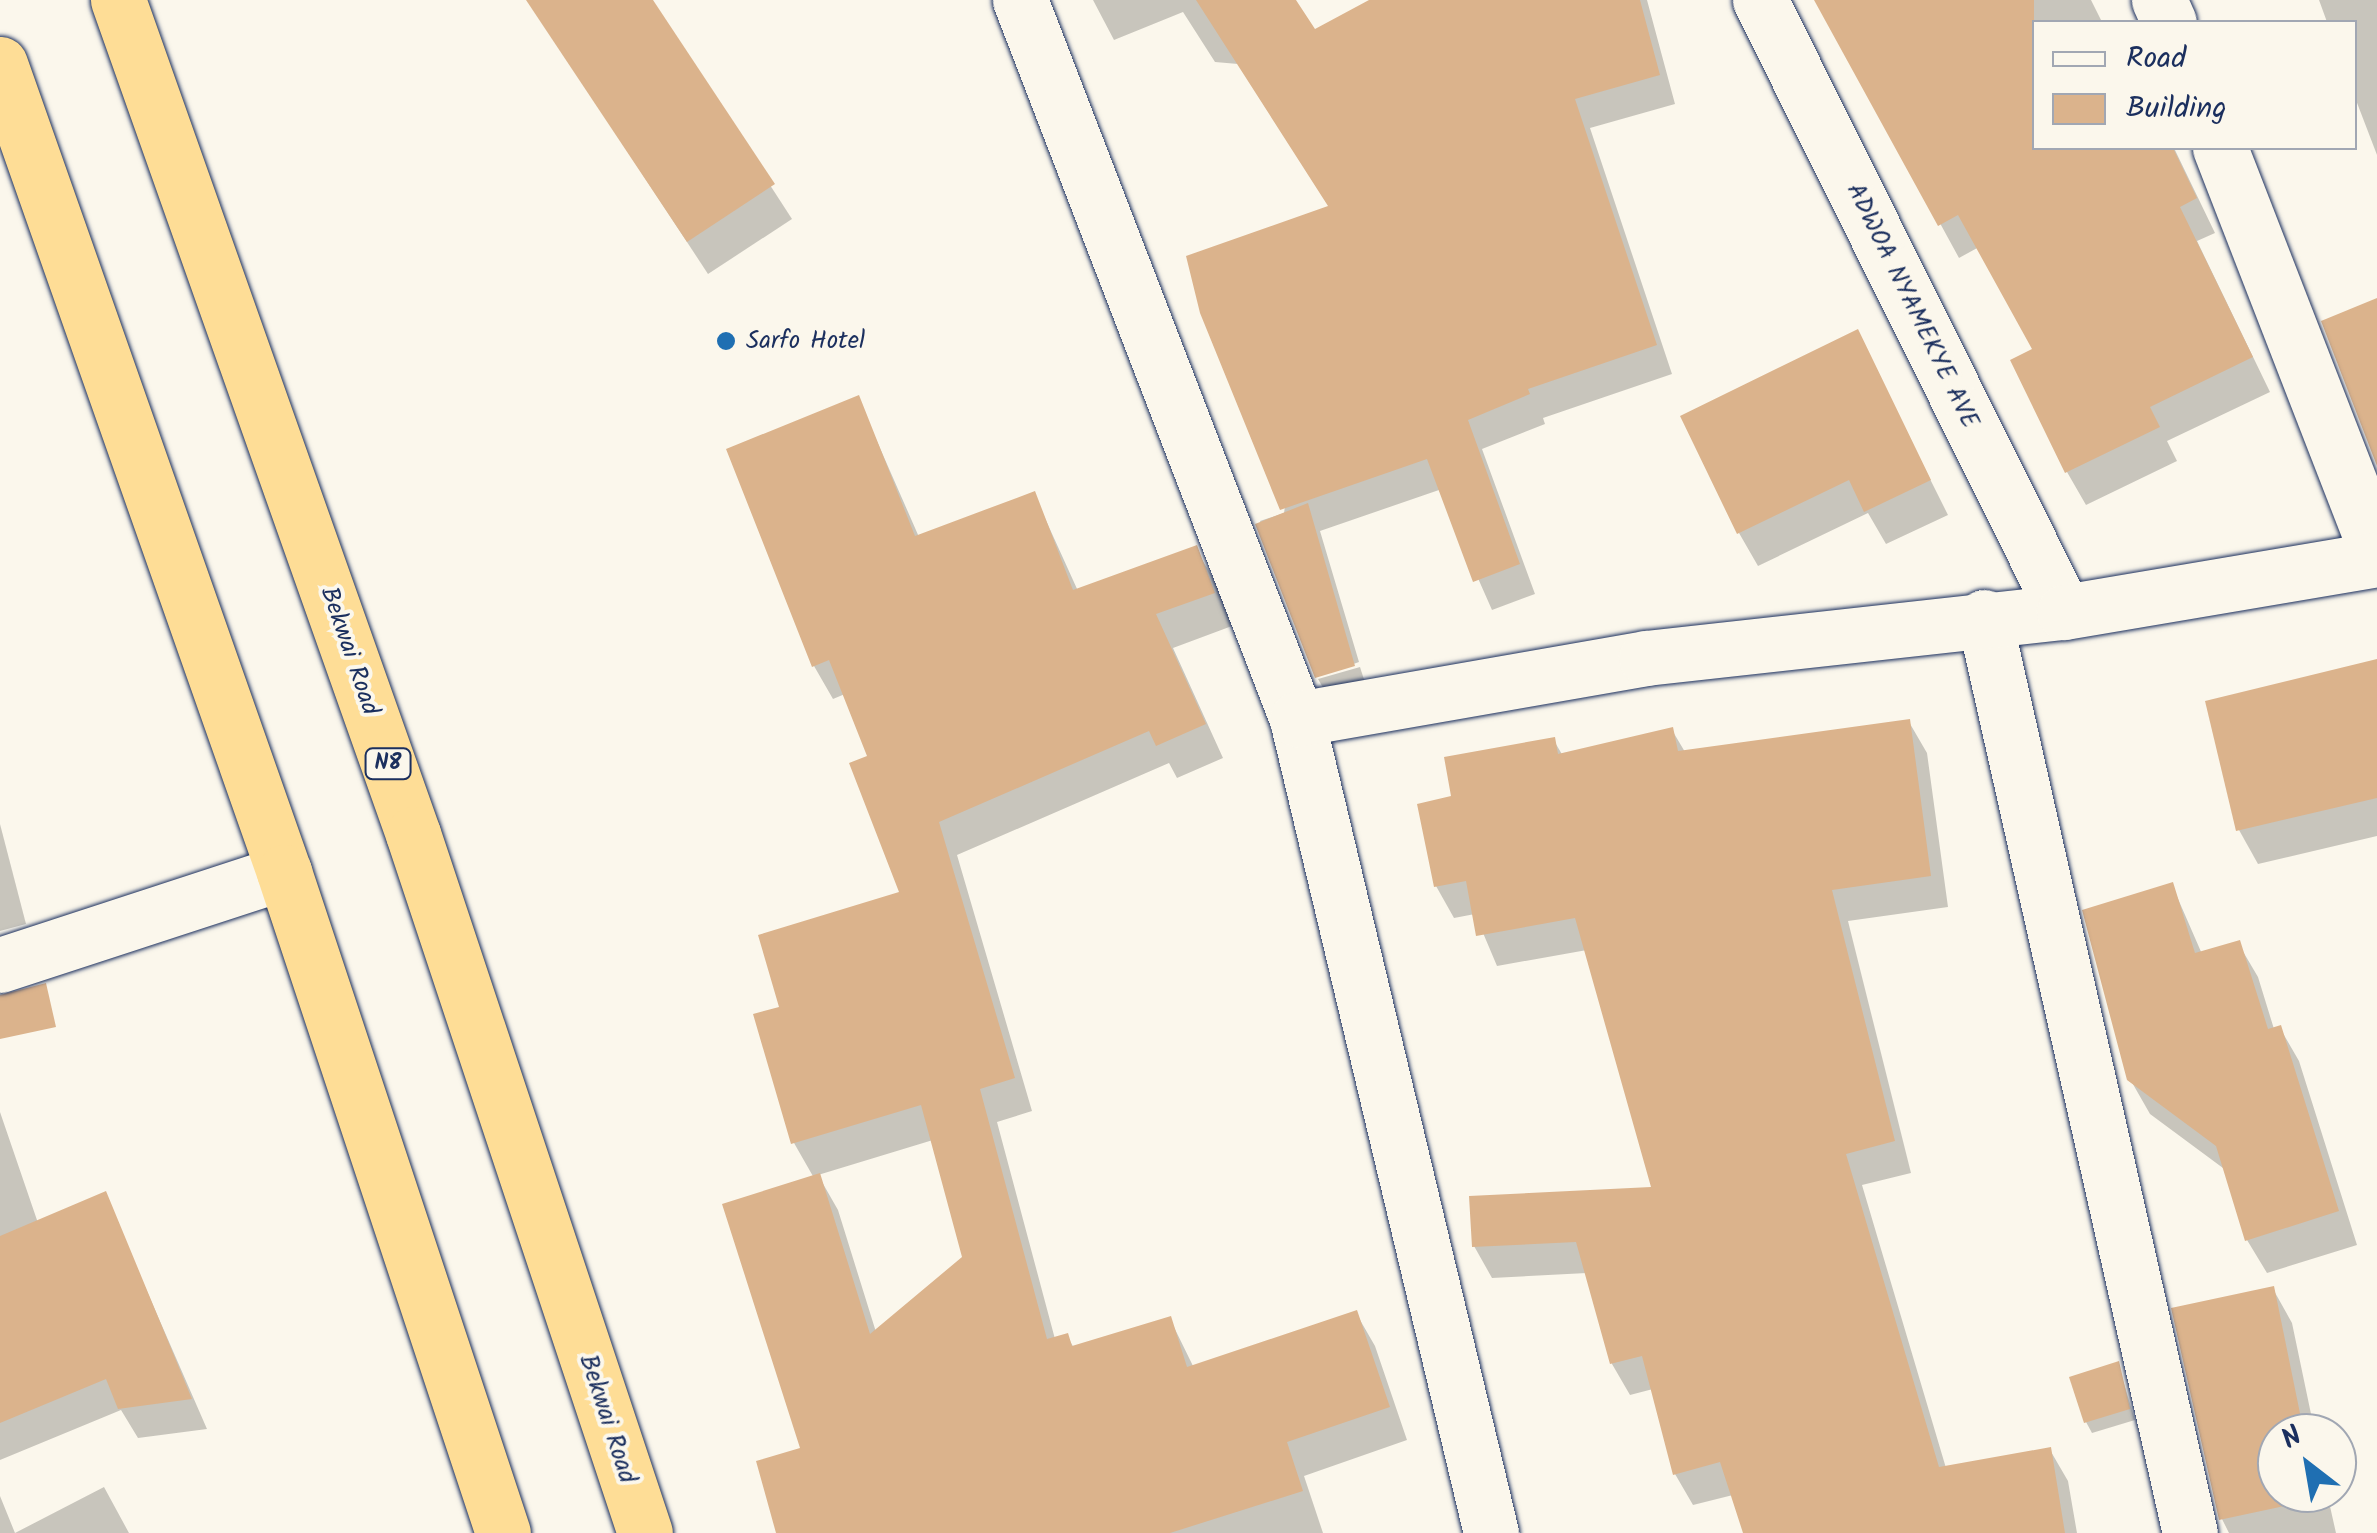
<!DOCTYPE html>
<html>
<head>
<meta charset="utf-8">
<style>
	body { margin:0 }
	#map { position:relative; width:2377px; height:1533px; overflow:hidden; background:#fbf7ec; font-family:Kalam,sans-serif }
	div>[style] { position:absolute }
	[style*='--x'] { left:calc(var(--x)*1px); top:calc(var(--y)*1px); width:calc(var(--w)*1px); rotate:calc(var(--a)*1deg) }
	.shadow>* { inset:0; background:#0003 }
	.building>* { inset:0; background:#dbb38c }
	.roads { filter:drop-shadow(0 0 2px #1b2f5e) drop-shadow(0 0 2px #1b2f5e) }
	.minor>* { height:55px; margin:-27.5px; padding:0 27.5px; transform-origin:27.5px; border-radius:27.5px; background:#fbf7ec }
	.highway>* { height:55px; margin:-27.5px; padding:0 27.5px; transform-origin:27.5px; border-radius:27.5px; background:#fedd96 }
	.dots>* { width:28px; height:28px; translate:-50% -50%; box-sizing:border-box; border:5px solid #fbf7ec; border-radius:50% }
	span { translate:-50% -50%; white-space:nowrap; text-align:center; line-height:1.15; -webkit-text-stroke:8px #fbf7ec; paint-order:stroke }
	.shield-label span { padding:2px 8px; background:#fbf7ec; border:2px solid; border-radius:8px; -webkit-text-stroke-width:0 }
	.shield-label { font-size:22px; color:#1b2f5e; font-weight:700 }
	.street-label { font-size:25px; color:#1b2f5e }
	.poi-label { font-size:25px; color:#1b2f5e }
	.left { translate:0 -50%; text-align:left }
	.legend { position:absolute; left:2032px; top:20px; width:325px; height:130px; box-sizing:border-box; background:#fbf7ec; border:2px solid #a1a7b3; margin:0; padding:12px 18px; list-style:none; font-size:30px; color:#1b2f5e }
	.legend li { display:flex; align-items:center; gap:20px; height:50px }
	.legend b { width:50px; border:2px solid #a1a7b3 }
	.north { position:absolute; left:2257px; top:1413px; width:100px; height:100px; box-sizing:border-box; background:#fbf7ec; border:2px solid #a1a7b3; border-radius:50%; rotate:329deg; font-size:28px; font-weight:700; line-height:40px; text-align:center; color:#1b2f5e }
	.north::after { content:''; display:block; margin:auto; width:35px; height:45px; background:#1f6fb2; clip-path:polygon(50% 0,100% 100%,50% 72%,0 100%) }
</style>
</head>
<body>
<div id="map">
	<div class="shadow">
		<div style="clip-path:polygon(528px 0,650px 0,792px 219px,708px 274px)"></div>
		<div style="clip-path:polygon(1093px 0,1293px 0,1314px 32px,1397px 0,1647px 0,1675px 104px,1590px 128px,1672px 374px,1543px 418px,1545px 424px,1482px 449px,1535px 594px,1492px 610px,1439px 490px,1320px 531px,1359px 662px,1317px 677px,1260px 521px,1284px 513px,1330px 208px,1238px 64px,1215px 62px,1183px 12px,1114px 40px)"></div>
		<div style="clip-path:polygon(1818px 0,2091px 0,2102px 22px,2034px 22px,2034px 148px,2174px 148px,2215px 233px,2197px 241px,2270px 392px,2167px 441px,2177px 461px,2086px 505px,2067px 472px,2035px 351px,1979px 247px,1959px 258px)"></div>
		<div style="clip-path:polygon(2319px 0,2377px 0,2377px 155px,2354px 95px,2354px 22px,2327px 22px)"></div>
		<div style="clip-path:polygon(1857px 333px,1948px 515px,1886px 544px,1868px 513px,1758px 566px,1739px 533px)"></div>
		<div style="clip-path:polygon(evenodd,858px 398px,919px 537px,1034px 494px,1078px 591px,1195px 548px,1215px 581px,1232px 626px,1173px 648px,1223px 758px,1177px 778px,1169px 763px,957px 855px,1032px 1111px,997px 1122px,1055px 1339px,1067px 1336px,1074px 1348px,1170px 1319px,1194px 1368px,1356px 1313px,1375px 1346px,1407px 1440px,1304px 1476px,1323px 1533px,778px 1533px,803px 1450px,814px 1178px,794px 1143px,756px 1016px,782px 1009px,903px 893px,870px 758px,845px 694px,833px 699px,814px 666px,858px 398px,933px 1140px,965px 1258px,876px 1332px,838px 1210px,818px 1175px,933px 1140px)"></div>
		<div style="clip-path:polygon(2377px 664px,2377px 836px,2258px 864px,2239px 830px,2208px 703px)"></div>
		<div style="clip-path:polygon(1360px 667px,1367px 689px,1330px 700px,1318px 679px)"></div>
		<div style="clip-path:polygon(1909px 722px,1927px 753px,1948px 907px,1848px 921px,1911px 1173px,1862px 1185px,1946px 1468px,2050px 1450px,2068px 1481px,2077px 1533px,1746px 1533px,1733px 1495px,1693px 1505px,1675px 1474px,1653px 1389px,1630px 1395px,1612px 1364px,1587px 1273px,1492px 1278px,1474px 1246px,1654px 1190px,1587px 950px,1497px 966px,1475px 914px,1454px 918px,1436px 886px,1454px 798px,1553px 739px,1563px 756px,1672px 730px,1685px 752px)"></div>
		<div style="clip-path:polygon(0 824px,26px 924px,0 931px)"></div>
		<div style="clip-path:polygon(2172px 885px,2202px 954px,2238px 943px,2258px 977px,2274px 1029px,2280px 1028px,2299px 1061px,2357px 1245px,2267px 1273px,2247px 1240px,2227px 1171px,2150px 1114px,2130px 1079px)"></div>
		<div style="clip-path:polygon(0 1112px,38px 1223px,105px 1195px,207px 1429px,138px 1438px,121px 1410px,0 1460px)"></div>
		<div style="clip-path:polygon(2273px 1289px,2292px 1323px,2315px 1433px,2277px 1433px,2277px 1493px,2327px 1493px,2336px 1533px,2229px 1533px,2222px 1519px)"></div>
		<div style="clip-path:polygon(2118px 1364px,2135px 1420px,2092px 1433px,2086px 1422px)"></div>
		<div style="clip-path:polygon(104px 1487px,129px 1533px,0 1533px,0 1496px,15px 1533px)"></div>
	</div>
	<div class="building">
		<div style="clip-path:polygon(526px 0,653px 0,775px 184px,687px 242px)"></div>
		<div style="clip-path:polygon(1196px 0,1296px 0,1315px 29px,1369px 0,1640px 0,1660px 75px,1575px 99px,1657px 345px,1528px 389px,1530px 394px,1468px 420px,1520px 564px,1473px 582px,1427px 459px,1280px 510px,1200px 313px,1186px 256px,1328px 206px)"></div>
		<div style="clip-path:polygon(1814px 0,2034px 0,2034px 148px,2173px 148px,2197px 198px,2180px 207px,2253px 357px,2150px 407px,2160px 427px,2065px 473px,2010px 360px,2032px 349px,1958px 215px,1938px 226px)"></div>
		<div style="clip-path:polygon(2377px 298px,2377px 466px,2321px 321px)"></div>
		<div style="clip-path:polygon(1858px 329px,1931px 480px,1864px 512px,1849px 480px,1737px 534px,1680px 416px)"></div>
		<div style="clip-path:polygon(859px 395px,915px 536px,1035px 491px,1073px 590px,1197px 545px,1215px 593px,1156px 614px,1206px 724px,1156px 746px,1149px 731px,939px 822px,1015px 1078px,980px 1089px,1047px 1339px,1068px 1333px,1072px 1346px,1171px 1316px,1187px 1367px,1357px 1310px,1390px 1407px,1287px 1442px,1303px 1491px,1170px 1533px,776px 1533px,756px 1461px,800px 1448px,722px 1204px,820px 1173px,870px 1334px,962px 1257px,921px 1105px,791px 1144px,753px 1014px,779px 1007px,758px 935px,899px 892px,849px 763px,867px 756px,829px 660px,812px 667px,726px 449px)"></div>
		<div style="clip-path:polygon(1308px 503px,1355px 666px,1315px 678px,1255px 524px)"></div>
		<div style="clip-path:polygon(2377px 659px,2377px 798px,2236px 831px,2205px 701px)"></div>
		<div style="clip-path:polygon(1910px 719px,1931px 876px,1832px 890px,1895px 1141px,1846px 1154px,1939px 1467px,2051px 1447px,2065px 1533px,1743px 1533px,1720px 1462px,1673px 1475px,1642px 1356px,1610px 1364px,1576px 1242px,1472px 1247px,1469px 1196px,1651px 1187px,1575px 918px,1476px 936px,1466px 881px,1434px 887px,1417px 804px,1451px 796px,1444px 757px,1555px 737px,1558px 754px,1673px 727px,1678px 751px)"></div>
		<div style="clip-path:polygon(2173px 882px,2195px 953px,2240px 940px,2268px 1029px,2281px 1025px,2339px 1211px,2245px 1241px,2216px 1146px,2127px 1080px,2082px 910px)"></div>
		<div style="clip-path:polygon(46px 983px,56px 1027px,0 1039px,0 995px)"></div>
		<div style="clip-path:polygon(106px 1191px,192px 1399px,118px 1409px,106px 1379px,0 1423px,0 1236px)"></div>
		<div style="clip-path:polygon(2274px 1286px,2304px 1433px,2277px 1433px,2277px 1493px,2317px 1493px,2318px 1499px,2219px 1520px,2171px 1308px)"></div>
		<div style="clip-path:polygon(2119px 1361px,2130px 1409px,2084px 1423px,2069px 1377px)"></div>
	</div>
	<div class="roads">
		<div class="minor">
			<div style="--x:1020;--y:0;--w:771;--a:68.93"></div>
			<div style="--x:1297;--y:719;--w:837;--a:76.59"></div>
			<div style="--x:1760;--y:0;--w:683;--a:63.58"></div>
			<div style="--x:2159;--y:0;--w:24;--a:66"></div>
			<div style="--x:2220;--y:148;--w:433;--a:68.8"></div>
			<div style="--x:1984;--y:617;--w:939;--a:77.33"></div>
			<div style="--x:1297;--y:719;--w:354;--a:-9.9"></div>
			<div style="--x:1646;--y:658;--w:421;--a:-6.3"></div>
			<div style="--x:2064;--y:612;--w:317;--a:-9.6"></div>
			<div style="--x:0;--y:965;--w:299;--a:-18.1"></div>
		</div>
		<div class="highway">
			<div style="--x:118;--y:0;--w:885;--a:70.52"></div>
			<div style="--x:413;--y:834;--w:736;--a:71.64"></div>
			<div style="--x:0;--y:64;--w:856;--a:70.63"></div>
			<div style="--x:284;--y:872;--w:696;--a:71.67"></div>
		</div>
	</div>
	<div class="dots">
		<div style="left:726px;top:341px;background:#1f6fb2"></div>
	</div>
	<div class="shield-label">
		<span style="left:388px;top:764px">N8</span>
	</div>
	<div class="street-label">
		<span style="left:1912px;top:306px;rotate:64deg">ADWOA NYAMEKYE AVE</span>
		<span style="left:349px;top:651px;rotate:71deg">Bekwai Road</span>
		<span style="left:607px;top:1419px;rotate:72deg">Bekwai Road</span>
	</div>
	<div class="poi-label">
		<span class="left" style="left:746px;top:341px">Sarfo Hotel</span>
	</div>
	<ul class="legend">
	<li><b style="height:12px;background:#fbf7ec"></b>Road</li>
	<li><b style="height:28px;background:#dbb38c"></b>Building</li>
	</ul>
	<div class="north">N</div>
</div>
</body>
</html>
